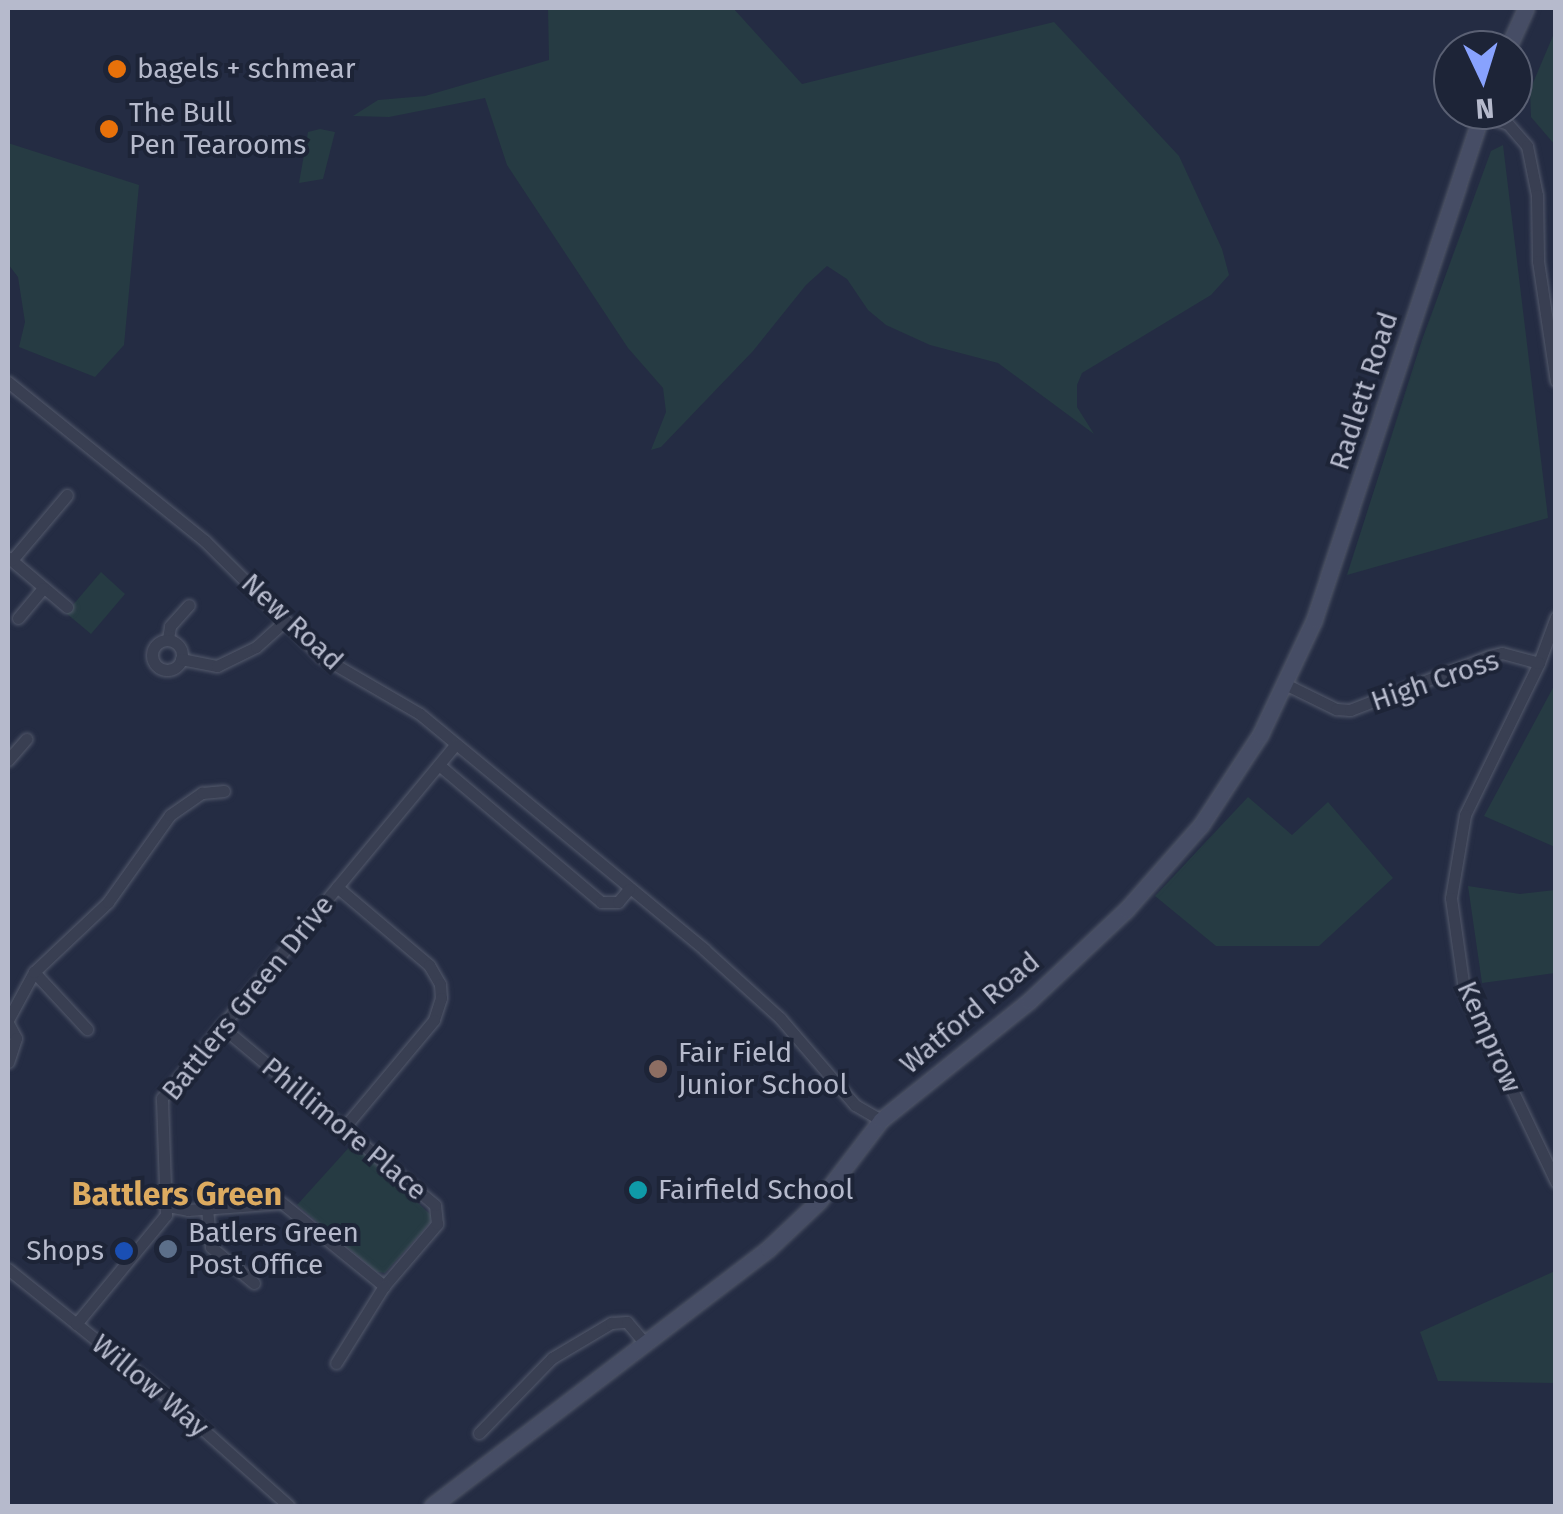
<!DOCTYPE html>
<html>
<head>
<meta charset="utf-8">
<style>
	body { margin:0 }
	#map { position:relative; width:1563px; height:1514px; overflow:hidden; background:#242c43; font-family:"Fira Sans",sans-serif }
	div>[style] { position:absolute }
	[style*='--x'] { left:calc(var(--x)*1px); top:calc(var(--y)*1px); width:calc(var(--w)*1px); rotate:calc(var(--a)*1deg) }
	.green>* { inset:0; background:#263b43 }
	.roads { filter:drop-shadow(0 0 2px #545a6c) drop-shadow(0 0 2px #545a6c) }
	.street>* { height:11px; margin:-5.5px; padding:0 5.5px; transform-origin:5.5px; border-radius:5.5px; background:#393f52 }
	.street>.ring { margin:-5.5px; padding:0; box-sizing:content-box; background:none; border:11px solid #393f52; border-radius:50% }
	.secondary>* { height:15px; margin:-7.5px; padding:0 7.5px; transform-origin:7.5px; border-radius:7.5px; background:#464d65 }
	.dots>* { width:28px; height:28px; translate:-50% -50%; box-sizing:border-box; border:5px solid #1d2437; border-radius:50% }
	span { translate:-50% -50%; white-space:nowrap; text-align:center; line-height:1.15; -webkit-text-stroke:8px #1d2437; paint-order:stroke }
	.poi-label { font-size:28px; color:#b6bacc }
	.left { translate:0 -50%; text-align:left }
	.right { translate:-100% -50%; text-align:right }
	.street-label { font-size:28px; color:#b6bacc }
	.quarter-label { font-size:32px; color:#ddab60; font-weight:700 }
	.frame { position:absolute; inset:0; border:10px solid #b6bacc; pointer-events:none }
	.north { position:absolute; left:1433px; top:30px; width:100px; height:100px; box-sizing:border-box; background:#1d2437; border:2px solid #5a6073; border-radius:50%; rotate:176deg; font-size:28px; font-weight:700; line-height:40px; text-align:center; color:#b6bacc }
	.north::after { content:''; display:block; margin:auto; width:35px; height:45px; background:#88a2fe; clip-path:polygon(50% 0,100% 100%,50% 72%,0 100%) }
</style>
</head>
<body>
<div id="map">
	<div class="green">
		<div style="clip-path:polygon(548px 8px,733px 8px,802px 84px,1054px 22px,1179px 156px,1222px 249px,1229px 275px,1211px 295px,1082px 373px,1077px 385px,1077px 407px,1094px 434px,998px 363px,930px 345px,886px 325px,868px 310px,847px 279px,827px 266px,806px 285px,753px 351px,661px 447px,651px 450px,666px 412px,663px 388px,628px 348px,507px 165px,485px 98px,389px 117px,353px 116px,378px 100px,425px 96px,549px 60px)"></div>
		<div style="clip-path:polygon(1555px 31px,1555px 145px,1531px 117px,1530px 90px)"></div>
		<div style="clip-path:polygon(320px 129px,335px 132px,323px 179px,299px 183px,308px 132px)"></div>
		<div style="clip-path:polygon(8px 143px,139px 185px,124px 345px,95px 377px,19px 347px,25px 322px,18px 277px,8px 264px)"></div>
		<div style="clip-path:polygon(1503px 145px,1548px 518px,1347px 575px,1422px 340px,1491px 151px)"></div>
		<div style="clip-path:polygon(101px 572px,125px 594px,91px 634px,66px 613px)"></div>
		<div style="clip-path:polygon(1555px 684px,1555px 847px,1484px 816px)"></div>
		<div style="clip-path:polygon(1248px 797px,1292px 835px,1328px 802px,1393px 878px,1319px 946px,1216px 946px,1155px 896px)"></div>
		<div style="clip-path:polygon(1468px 886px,1520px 894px,1555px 890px,1555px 973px,1482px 983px)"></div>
		<div style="clip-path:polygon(353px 1143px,431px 1215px,430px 1223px,385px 1273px,377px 1272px,297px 1205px)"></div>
		<div style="clip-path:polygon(1555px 1271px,1555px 1383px,1438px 1381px,1420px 1332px)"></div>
	</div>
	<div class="roads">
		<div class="street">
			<div style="--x:1481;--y:115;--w:28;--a:18"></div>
			<div style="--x:1508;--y:124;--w:29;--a:49"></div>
			<div style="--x:1527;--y:146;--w:50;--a:78.5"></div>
			<div style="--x:1537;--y:195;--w:66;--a:89.1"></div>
			<div style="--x:1538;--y:261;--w:121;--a:81.5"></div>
			<div style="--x:8;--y:382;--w:253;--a:38.9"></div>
			<div style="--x:205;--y:541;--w:165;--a:44.8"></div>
			<div style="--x:322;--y:657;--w:113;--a:30.2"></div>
			<div style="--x:420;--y:714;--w:370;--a:39.6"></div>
			<div style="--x:705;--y:950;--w:101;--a:42.2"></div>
			<div style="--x:780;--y:1018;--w:115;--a:49.2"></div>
			<div style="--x:855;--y:1105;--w:30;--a:30"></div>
			<div style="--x:9;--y:558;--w:76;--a:40.2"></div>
			<div style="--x:12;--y:560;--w:85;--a:-49.8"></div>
			<div style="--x:1556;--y:617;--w:49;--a:110.3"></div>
			<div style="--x:1539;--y:663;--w:169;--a:116"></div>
			<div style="--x:1465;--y:815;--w:84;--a:99.6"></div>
			<div style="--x:1451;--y:898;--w:92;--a:81.9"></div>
			<div style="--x:1464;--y:989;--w:214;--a:64.5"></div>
			<div style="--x:18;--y:618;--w:39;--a:-50"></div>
			<div style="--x:168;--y:639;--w:13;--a:-81"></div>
			<div style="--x:170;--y:626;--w:28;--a:-48"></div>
			<div class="ring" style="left:152px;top:640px;width:19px;height:19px"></div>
			<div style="--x:181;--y:659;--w:37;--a:11"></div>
			<div style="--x:217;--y:666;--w:43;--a:-26"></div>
			<div style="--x:256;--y:647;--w:39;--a:-42"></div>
			<div style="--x:1287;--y:685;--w:55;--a:26.1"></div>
			<div style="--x:1336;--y:709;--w:14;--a:4"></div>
			<div style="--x:1350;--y:710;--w:149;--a:-21.2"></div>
			<div style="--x:1489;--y:656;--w:13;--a:-13"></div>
			<div style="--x:1502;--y:653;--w:38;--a:15"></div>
			<div style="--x:8;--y:760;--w:28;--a:-49"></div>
			<div style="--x:439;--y:765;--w:212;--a:40.2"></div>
			<div style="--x:601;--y:902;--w:17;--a:0"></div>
			<div style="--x:618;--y:902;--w:17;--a:-50"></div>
			<div style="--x:337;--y:887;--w:121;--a:40.3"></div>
			<div style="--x:429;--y:965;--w:22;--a:60"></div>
			<div style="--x:440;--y:984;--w:14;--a:86"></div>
			<div style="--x:441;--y:998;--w:23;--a:108"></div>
			<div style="--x:434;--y:1020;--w:142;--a:129.9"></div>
			<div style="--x:34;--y:972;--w:78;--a:47.1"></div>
			<div style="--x:8;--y:1020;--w:55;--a:-61.6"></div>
			<div style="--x:34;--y:972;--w:102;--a:-43.4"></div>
			<div style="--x:108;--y:902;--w:107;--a:-54.5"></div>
			<div style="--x:170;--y:815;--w:39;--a:-35"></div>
			<div style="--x:202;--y:793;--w:22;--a:-5"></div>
			<div style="--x:8;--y:1023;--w:17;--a:62"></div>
			<div style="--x:16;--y:1038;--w:25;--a:108"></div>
			<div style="--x:168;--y:1206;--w:20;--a:11"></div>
			<div style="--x:188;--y:1210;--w:94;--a:-4.3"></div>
			<div style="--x:282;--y:1203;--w:132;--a:39.1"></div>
			<div style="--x:384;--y:1286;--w:82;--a:-49.5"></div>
			<div style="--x:437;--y:1224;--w:19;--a:-96"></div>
			<div style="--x:435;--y:1205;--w:279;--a:-140.1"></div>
			<div style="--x:207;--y:1209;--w:38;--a:84"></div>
			<div style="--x:211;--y:1247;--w:56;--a:39.9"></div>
			<div style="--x:8;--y:1269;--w:196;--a:38.8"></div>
			<div style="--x:161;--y:1392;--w:171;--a:41.7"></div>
			<div style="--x:76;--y:1324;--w:141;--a:-50.5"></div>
			<div style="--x:166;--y:1215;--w:117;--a:-92"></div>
			<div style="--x:162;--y:1098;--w:460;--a:-50.3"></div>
			<div style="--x:336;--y:1363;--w:91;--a:-58.1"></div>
			<div style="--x:479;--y:1433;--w:105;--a:-45.8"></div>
			<div style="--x:552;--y:1358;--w:69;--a:-30.7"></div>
			<div style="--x:611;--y:1323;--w:16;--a:-4"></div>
			<div style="--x:627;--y:1322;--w:25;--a:50"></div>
		</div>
		<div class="secondary">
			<div style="--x:1507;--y:50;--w:46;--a:-65.7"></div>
			<div style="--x:432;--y:1506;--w:423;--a:-37.4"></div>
			<div style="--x:768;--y:1249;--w:70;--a:-43.3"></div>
			<div style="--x:819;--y:1201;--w:102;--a:-52.6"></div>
			<div style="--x:881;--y:1120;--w:190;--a:-38.8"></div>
			<div style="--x:1029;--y:1001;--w:133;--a:-43.2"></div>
			<div style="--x:1126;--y:910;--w:113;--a:-48.6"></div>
			<div style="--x:1201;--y:825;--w:108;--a:-56.8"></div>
			<div style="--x:1260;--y:735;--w:127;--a:-64.8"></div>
			<div style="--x:1314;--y:620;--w:537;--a:-71.67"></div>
		</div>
	</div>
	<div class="dots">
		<div style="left:117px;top:69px;background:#e8710a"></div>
		<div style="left:109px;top:129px;background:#e8710a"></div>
		<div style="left:658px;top:1069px;background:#8d6e63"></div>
		<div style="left:638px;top:1190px;background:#0f9aa8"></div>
		<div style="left:168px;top:1249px;background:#5c6f8a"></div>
		<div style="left:124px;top:1251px;background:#1a4fb4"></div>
	</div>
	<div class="poi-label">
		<span class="left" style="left:137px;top:69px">bagels + schmear</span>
		<span class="left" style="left:129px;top:129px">The Bull<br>Pen Tearooms</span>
		<span class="left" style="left:678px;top:1069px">Fair Field<br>Junior School</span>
		<span class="left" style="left:658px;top:1190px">Fairfield School</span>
		<span class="left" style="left:188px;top:1249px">Batlers Green<br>Post Office</span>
		<span class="right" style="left:104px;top:1251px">Shops</span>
	</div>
	<div class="street-label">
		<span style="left:1364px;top:391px;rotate:-72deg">Radlett Road</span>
		<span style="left:292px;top:622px;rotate:43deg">New Road</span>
		<span style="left:1435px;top:681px;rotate:-19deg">High Cross</span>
		<span style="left:248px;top:998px;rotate:-51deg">Battlers Green Drive</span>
		<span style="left:970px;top:1013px;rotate:-40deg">Watford Road</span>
		<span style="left:1489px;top:1037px;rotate:66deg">Kemprow</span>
		<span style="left:344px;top:1129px;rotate:40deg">Phillimore Place</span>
		<span style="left:150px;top:1386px;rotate:40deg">Willow Way</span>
	</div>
	<div class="quarter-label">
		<span style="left:177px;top:1194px">Battlers Green</span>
	</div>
	<div class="frame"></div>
	<div class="north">N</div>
</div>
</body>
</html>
